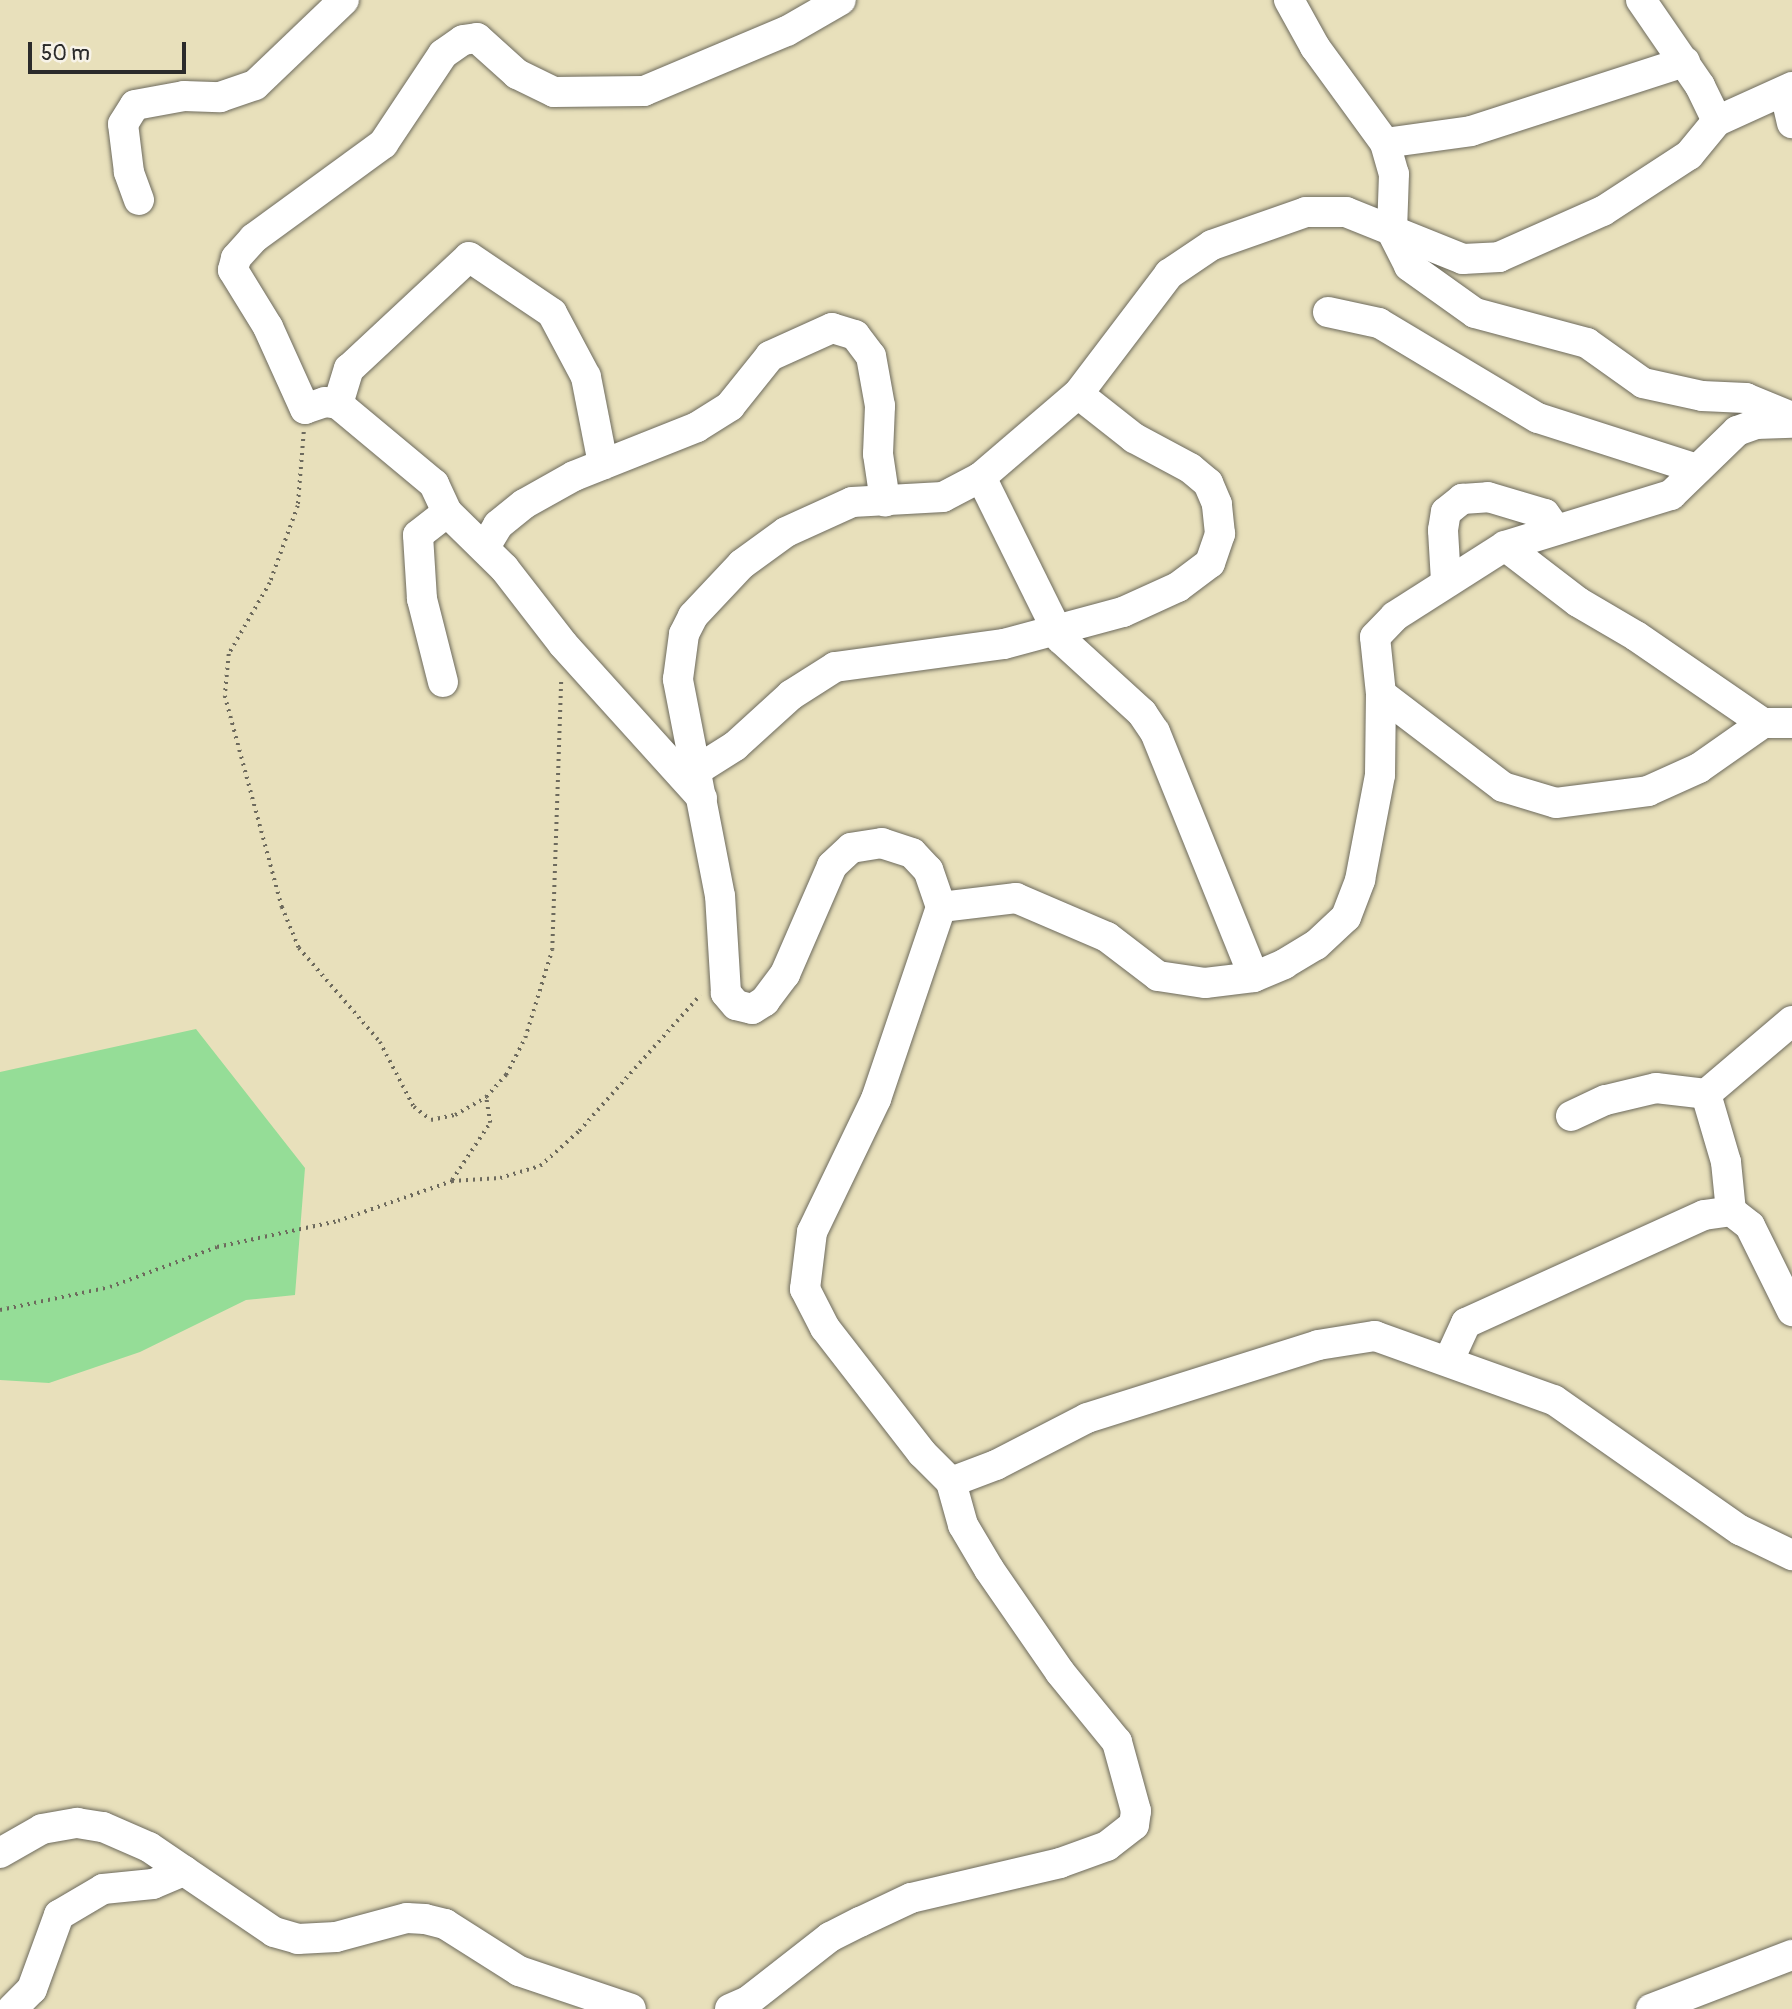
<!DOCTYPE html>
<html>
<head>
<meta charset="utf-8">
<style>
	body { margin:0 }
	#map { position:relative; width:1792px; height:2009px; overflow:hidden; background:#e8e0bb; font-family:Pangolin,sans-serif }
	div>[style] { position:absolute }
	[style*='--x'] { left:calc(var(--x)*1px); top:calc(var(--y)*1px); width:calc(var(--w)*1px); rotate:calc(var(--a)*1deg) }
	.green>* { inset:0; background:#95dd97 }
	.path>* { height:3.5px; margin-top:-1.75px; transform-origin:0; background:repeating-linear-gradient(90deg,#6d6a5d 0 2px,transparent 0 7px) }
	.roads { filter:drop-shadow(0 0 2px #6d6a5d) drop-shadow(0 0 2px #6d6a5d) }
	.minor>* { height:30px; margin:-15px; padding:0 15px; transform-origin:15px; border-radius:15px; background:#fff }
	span { translate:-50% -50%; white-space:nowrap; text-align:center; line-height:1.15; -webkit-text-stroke:6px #f7f3e8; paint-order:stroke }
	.scale { position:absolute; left:28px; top:42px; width:158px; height:32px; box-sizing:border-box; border:4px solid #2b2b2b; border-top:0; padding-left:9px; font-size:21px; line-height:24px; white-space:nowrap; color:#2b2b2b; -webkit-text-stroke:5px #f7f3e8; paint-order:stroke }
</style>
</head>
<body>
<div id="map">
	<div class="green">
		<div style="clip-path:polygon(196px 1029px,305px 1168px,295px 1295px,246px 1300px,140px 1352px,49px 1383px,0 1380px,0 1072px)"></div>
	</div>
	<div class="path">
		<div style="--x:304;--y:432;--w:74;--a:94.6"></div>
		<div style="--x:298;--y:506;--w:82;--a:110"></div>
		<div style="--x:270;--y:583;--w:82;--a:120"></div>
		<div style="--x:229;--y:654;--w:42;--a:95.4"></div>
		<div style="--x:225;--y:696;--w:219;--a:74.9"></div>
		<div style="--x:282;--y:907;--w:44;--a:67.5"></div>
		<div style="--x:299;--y:948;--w:124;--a:49.2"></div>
		<div style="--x:380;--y:1042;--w:73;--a:62.4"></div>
		<div style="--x:414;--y:1107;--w:21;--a:37"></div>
		<div style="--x:431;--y:1120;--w:25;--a:-12"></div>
		<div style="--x:455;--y:1115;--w:36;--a:-30"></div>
		<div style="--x:486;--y:1097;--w:30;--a:-48"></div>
		<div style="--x:506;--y:1075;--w:42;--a:-62.8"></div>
		<div style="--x:525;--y:1038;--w:92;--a:-72.9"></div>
		<div style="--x:552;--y:950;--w:269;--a:-88.1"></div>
		<div style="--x:452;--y:1180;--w:69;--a:-56.3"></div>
		<div style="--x:490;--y:1123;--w:26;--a:-99"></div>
		<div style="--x:0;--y:1310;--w:112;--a:-11.8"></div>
		<div style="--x:110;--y:1287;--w:114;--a:-20.5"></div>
		<div style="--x:217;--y:1247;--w:124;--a:-12.1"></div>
		<div style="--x:338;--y:1221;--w:121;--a:-19.3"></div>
		<div style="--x:452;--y:1181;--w:48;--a:-3.6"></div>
		<div style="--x:500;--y:1178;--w:42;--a:-16.7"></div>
		<div style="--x:540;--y:1166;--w:52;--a:-41.9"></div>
		<div style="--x:579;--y:1131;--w:182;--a:-48.3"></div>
	</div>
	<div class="roads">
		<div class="minor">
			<div style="--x:1289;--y:0;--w:54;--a:61"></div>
			<div style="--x:1315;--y:47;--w:119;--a:53.9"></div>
			<div style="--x:1385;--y:143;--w:32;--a:74"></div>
			<div style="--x:1394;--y:174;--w:58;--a:92"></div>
			<div style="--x:1392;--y:232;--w:38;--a:63"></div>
			<div style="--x:1409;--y:266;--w:81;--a:35.5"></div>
			<div style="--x:1475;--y:313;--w:116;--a:15"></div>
			<div style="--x:1587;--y:343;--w:69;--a:35.5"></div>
			<div style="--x:1643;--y:383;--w:60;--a:12.4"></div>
			<div style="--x:1702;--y:396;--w:44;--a:2.6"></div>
			<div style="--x:1746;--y:398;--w:50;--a:22.4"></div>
			<div style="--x:1641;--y:0;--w:104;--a:55.5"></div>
			<div style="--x:1700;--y:86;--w:39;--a:64"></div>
			<div style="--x:1785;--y:93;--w:31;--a:77"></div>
			<div style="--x:1385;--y:143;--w:87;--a:-7.9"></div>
			<div style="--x:1471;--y:131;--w:225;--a:-17.9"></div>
			<div style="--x:139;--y:200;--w:30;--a:-110"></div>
			<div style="--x:129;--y:172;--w:48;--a:-97.1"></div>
			<div style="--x:123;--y:124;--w:22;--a:-58"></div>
			<div style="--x:135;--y:105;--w:50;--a:-10.4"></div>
			<div style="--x:184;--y:96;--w:36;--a:2"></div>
			<div style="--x:220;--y:97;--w:37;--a:-19"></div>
			<div style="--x:255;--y:85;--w:123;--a:-43.7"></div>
			<div style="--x:1328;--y:312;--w:52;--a:12.2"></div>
			<div style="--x:1379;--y:323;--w:185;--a:30.9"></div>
			<div style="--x:1538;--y:418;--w:167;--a:17.8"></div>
			<div style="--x:338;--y:404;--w:37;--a:-73"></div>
			<div style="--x:349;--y:369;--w:164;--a:-43"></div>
			<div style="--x:469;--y:257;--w:100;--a:34"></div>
			<div style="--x:552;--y:313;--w:72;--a:62"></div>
			<div style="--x:586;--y:377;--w:89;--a:78.9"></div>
			<div style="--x:981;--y:477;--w:181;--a:63.7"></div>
			<div style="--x:1061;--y:639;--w:110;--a:42.4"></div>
			<div style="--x:1142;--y:713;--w:23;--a:56"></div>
			<div style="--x:1155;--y:732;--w:264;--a:68"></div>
			<div style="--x:1505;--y:546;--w:92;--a:37.5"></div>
			<div style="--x:1578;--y:602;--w:67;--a:30.4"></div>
			<div style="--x:1636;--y:636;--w:154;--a:34.4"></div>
			<div style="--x:1763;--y:723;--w:29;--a:0"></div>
			<div style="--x:485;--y:547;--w:26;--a:-59"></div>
			<div style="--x:498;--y:525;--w:33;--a:-39"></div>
			<div style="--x:524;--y:504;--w:57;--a:-29.2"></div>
			<div style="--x:574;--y:476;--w:132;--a:-21.7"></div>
			<div style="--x:697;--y:427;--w:39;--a:-32"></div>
			<div style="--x:730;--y:406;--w:64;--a:-51.3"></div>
			<div style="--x:770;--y:356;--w:68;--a:-24.3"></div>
			<div style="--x:832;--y:328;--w:24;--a:17"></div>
			<div style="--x:855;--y:335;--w:26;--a:53"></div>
			<div style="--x:871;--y:356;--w:51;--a:79.8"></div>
			<div style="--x:880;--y:406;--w:48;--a:92.4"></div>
			<div style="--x:878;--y:454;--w:48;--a:81.5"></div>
			<div style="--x:1446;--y:581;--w:51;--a:-93.4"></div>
			<div style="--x:1443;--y:530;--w:18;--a:-81"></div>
			<div style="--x:1446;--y:512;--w:21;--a:-39"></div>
			<div style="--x:1462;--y:499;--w:26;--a:-4"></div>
			<div style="--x:1488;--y:497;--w:59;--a:16.6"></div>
			<div style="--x:1545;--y:514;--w:19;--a:55"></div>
			<div style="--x:443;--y:682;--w:86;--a:-104.2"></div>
			<div style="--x:422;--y:599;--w:64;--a:-93.6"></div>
			<div style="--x:418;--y:535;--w:37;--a:-38"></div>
			<div style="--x:1381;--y:694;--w:153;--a:37.3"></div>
			<div style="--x:1503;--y:787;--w:55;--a:16.8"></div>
			<div style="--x:1556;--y:803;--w:93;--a:-7.4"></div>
			<div style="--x:1648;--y:791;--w:56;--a:-24.3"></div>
			<div style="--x:1699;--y:768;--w:78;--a:-35.1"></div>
			<div style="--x:697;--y:770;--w:45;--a:-32.3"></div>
			<div style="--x:735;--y:746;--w:76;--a:-42.3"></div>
			<div style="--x:791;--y:695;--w:52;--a:-32.5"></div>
			<div style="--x:835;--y:667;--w:171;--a:-7.8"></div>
			<div style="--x:1004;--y:644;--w:123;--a:-15.1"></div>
			<div style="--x:1123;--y:612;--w:60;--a:-24.4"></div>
			<div style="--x:1178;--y:587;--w:40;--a:-37"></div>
			<div style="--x:1210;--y:563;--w:31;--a:-71"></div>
			<div style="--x:1220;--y:534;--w:30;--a:-96"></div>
			<div style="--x:1217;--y:504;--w:23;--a:-113"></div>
			<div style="--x:1208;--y:483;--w:23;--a:-140"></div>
			<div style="--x:1190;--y:468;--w:64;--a:-151.8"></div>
			<div style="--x:1134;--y:438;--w:71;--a:-141.8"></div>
			<div style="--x:702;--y:798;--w:207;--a:-132.1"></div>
			<div style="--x:563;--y:644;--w:96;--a:-127.8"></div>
			<div style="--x:504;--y:568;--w:80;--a:-135.5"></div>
			<div style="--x:447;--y:512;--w:31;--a:-115"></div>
			<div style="--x:434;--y:484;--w:125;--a:-140.2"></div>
			<div style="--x:338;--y:404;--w:13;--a:-171"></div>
			<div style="--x:325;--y:402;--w:21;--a:161"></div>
			<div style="--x:305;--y:409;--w:90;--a:-114.3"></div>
			<div style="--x:268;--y:327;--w:67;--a:-121.6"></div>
			<div style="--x:233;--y:270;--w:12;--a:-76"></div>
			<div style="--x:236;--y:258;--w:27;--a:-48"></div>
			<div style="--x:254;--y:238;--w:160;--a:-36.1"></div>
			<div style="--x:383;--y:144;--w:108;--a:-56.3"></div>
			<div style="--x:443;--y:54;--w:24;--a:-35"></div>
			<div style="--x:463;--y:40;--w:14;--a:-8"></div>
			<div style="--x:477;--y:38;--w:54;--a:42"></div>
			<div style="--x:517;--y:74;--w:41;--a:25.9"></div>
			<div style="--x:554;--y:92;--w:90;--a:-0.6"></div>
			<div style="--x:644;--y:91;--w:155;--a:-22.8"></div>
			<div style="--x:787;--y:31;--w:62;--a:-29.9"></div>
			<div style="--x:941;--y:907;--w:76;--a:-6.8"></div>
			<div style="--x:1016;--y:898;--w:99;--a:23.2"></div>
			<div style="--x:1107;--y:937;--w:64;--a:37.4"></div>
			<div style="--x:1158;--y:976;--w:48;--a:8.5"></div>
			<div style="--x:1205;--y:983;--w:49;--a:-7"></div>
			<div style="--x:1254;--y:977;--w:33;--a:-23"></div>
			<div style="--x:1284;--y:964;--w:37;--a:-31"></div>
			<div style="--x:1316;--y:945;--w:41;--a:-43"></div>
			<div style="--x:1346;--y:917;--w:40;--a:-69"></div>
			<div style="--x:1360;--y:880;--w:107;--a:-79.2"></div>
			<div style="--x:1380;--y:775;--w:81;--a:-89.3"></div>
			<div style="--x:1381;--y:694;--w:57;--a:-96"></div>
			<div style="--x:1375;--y:637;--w:29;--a:-46"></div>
			<div style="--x:1395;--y:616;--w:130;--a:-32.5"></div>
			<div style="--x:1505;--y:546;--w:174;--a:-17.1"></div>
			<div style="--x:1671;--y:495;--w:92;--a:-44.1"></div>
			<div style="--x:1737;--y:431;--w:20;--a:-20"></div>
			<div style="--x:1756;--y:424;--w:36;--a:-2"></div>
			<div style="--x:1792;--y:1021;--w:113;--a:139.7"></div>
			<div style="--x:1706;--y:1094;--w:71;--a:73.6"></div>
			<div style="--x:1726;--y:1162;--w:49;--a:84.2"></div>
			<div style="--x:1731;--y:1211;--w:24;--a:38"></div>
			<div style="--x:1750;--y:1226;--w:95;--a:63.7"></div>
			<div style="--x:1571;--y:1116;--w:38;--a:-25"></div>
			<div style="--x:1606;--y:1100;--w:51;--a:-13.5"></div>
			<div style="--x:1656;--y:1088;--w:50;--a:6.8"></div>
			<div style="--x:1449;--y:1360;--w:41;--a:-65.3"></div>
			<div style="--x:1466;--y:1323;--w:261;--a:-24.4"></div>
			<div style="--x:1704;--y:1215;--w:27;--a:-8"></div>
			<div style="--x:951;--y:1482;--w:48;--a:-20.7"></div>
			<div style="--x:996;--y:1465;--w:102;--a:-27.3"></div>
			<div style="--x:1087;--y:1418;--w:242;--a:-17.5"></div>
			<div style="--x:1318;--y:1345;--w:58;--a:-9"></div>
			<div style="--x:1375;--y:1336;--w:190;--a:19.7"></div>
			<div style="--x:1554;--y:1400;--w:227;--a:35"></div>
			<div style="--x:1740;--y:1530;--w:58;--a:25.7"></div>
			<div style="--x:0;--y:1853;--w:48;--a:-29.7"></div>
			<div style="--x:42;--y:1829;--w:36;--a:-10"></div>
			<div style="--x:77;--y:1823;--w:26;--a:9"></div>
			<div style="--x:103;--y:1827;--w:50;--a:23.5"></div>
			<div style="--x:149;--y:1847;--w:151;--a:34.2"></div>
			<div style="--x:274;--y:1932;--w:25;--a:16"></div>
			<div style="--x:298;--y:1939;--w:38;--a:-3"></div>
			<div style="--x:336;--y:1937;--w:73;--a:-15"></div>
			<div style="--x:407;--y:1918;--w:18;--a:3"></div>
			<div style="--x:425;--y:1919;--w:21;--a:14"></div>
			<div style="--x:445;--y:1924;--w:88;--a:32.4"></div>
			<div style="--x:519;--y:1971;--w:118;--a:18.7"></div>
			<div style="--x:12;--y:2009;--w:28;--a:-45"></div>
			<div style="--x:32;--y:1989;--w:79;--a:-70"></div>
			<div style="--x:59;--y:1915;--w:51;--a:-30.6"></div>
			<div style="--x:103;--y:1889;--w:50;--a:-5.7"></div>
			<div style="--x:153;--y:1884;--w:34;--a:-23"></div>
			<div style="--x:730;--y:2009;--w:20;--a:-24"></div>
			<div style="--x:748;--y:2001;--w:104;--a:-38"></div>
			<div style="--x:830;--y:1937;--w:34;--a:-27"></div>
			<div style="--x:860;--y:1922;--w:56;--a:-25.2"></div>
			<div style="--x:911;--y:1898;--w:153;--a:-13.2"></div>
			<div style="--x:1060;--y:1863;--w:50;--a:-19.9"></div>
			<div style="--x:1107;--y:1846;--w:34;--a:-38"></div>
			<div style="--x:1134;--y:1825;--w:14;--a:-82"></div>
			<div style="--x:1136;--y:1811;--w:72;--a:-105.4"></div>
			<div style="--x:1117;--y:1742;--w:90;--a:-129.2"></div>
			<div style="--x:1060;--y:1672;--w:125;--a:-124.6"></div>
			<div style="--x:989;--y:1569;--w:51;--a:-120.6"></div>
			<div style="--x:963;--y:1525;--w:45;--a:-105.6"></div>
			<div style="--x:951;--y:1482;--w:41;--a:-135"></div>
			<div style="--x:922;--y:1453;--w:158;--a:-127.8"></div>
			<div style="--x:825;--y:1328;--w:44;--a:-117.1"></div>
			<div style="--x:805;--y:1289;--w:57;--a:-83"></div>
			<div style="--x:812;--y:1232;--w:148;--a:-64.3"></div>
			<div style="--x:876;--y:1099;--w:203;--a:-71.3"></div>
			<div style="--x:941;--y:907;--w:39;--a:-109"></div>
			<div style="--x:928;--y:870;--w:23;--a:-133"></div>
			<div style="--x:912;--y:853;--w:32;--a:-162"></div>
			<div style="--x:882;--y:843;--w:31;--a:171"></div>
			<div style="--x:851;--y:848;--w:26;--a:137"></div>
			<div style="--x:832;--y:866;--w:118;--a:113.5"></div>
			<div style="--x:785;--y:974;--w:34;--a:127"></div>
			<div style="--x:765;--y:1001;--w:15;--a:148"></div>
			<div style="--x:752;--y:1009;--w:16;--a:-166"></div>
			<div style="--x:736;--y:1005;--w:16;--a:-130"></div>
			<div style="--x:726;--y:993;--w:97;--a:-93.5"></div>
			<div style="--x:720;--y:896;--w:221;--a:-101"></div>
			<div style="--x:678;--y:679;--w:45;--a:-82.4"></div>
			<div style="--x:684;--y:634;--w:20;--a:-63"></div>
			<div style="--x:693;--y:616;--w:71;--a:-46.7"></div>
			<div style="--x:742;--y:564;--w:54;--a:-36"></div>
			<div style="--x:786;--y:532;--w:72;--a:-24.4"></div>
			<div style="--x:852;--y:502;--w:91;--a:-3.1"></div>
			<div style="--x:943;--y:497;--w:43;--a:-27.8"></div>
			<div style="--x:981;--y:477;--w:128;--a:-40.6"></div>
			<div style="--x:1078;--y:394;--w:151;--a:-52.8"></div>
			<div style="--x:1169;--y:274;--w:52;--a:-34"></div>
			<div style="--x:1212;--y:245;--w:100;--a:-19.3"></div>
			<div style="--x:1306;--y:212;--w:40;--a:0"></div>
			<div style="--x:1346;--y:212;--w:126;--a:21.9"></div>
			<div style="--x:1463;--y:259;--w:36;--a:-3"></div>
			<div style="--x:1499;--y:257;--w:114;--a:-23.9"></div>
			<div style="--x:1603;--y:211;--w:103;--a:-33.1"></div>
			<div style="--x:1689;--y:155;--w:44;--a:-50.5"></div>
			<div style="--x:1717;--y:121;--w:82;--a:-24.4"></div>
			<div style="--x:1651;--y:2009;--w:151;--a:-21"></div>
		</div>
	</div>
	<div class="scale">50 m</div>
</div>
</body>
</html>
